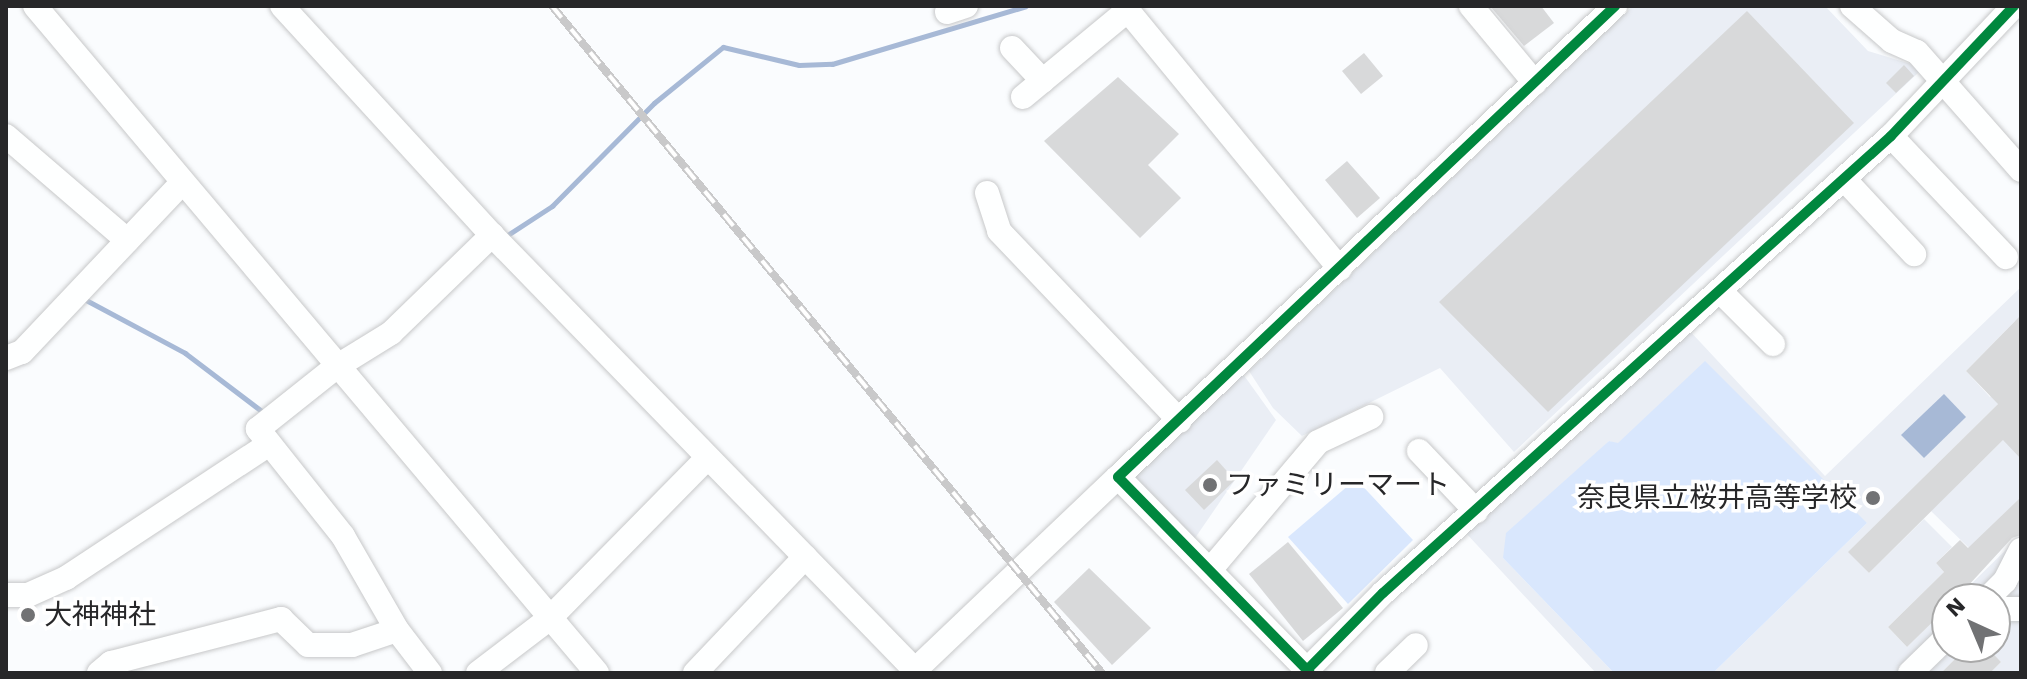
<!DOCTYPE html>
<html>
<head>
<meta charset="utf-8">
<style>
	body { margin:0 }
	#map { position:relative; width:2027px; height:679px; overflow:hidden; background:#fafcfe; font-family:"Work Sans","Noto Sans JP",sans-serif }
	div>[style] { position:absolute }
	[style*='--x'] { left:calc(var(--x)*1px); top:calc(var(--y)*1px); width:calc(var(--w)*1px); rotate:calc(var(--a)*1deg) }
	.built>* { inset:0; background:#eaeef5 }
	.green>* { inset:0; background:#d9e7fd }
	.water>* { inset:0; background:#a7b9d6 }
	.stream>* { height:5px; margin:-2.5px; padding:0 2.5px; transform-origin:2.5px; border-radius:2.5px; background:#a7b9d6 }
	.building>* { inset:0; background:#d8d9da }
	.roads { filter:drop-shadow(0 0 2px #c7c8c9) drop-shadow(0 0 2px #c7c8c9) }
	.minor>* { height:24px; margin:-12px; padding:0 12px; transform-origin:12px; border-radius:12px; background:#feffff }
	.rail>* { height:8px; margin-top:-4px; transform-origin:0; background:repeating-linear-gradient(90deg,#fff 0 15px,#c9c9ca 0 30px); box-sizing:border-box; border-block:2px solid #c9c9ca }
	.cycleway>* { height:10px; margin:-5px; padding:0 5px; transform-origin:5px; border-radius:5px; background:#00873e }
	.dots>* { width:22px; height:22px; translate:-50% -50%; box-sizing:border-box; border:4px solid #fff; border-radius:50% }
	span { translate:-50% -50%; white-space:nowrap; text-align:center; line-height:1.15; -webkit-text-stroke:7px #fff; paint-order:stroke }
	.poi-label { font-size:28px; color:#272729 }
	.left { translate:0 -50%; text-align:left }
	.right { translate:-100% -50%; text-align:right }
	.frame { position:absolute; inset:0; border:8px solid #272729; pointer-events:none }
	.north { position:absolute; left:1931px; top:583px; width:80px; height:80px; box-sizing:border-box; background:#fff; border:2px solid #a9a9a9; border-radius:50%; rotate:316deg; font-size:22px; font-weight:700; line-height:32px; text-align:center; color:#272729 }
	.north::after { content:''; display:block; margin:auto; width:28px; height:36px; background:#717274; clip-path:polygon(50% 0,100% 100%,50% 72%,0 100%) }
</style>
</head>
<body>
<div id="map">
	<div class="built">
		<div style="clip-path:polygon(1633px 6px,1825px 6px,1868px 51px,1911px 64px,1919px 72px,1514px 452px,1440px 368px,1302px 436px,1273px 408px,1249px 371px)"></div>
		<div style="clip-path:polygon(2021px 287px,2021px 326px,2015px 321px,1966px 371px,1990px 397px,2021px 366px,2021px 381px,1849px 552px,1869px 573px,1924px 519px,1952px 547px,1936px 563px,1944px 572px,1888px 627px,1907px 647px,1947px 608px,1947px 647px,1967px 647px,1941px 673px,1713px 673px,1867px 523px,1618px 444px,1609px 441px,1503px 558px,1614px 673px,1596px 673px,1464px 531px,1688px 329px,1825px 476px)"></div>
		<div style="clip-path:polygon(1243px 374px,1276px 420px,1191px 544px,1134px 478px)"></div>
		<div style="clip-path:polygon(2021px 422px,2021px 497px,1969px 548px,1931px 511px)"></div>
		<div style="clip-path:polygon(2021px 535px,2021px 673px,1990px 673px,2001px 662px,1987px 647px,1995px 647px,1995px 599px,1956px 599px)"></div>
	</div>
	<div class="green">
		<div style="clip-path:polygon(1705px 361px,1867px 523px,1713px 673px,1614px 673px,1503px 558px,1506px 533px,1609px 441px,1618px 443px)"></div>
		<div style="clip-path:polygon(1356px 479px,1413px 540px,1348px 604px,1288px 537px)"></div>
	</div>
	<div class="water">
		<div style="clip-path:polygon(1944px 394px,1966px 417px,1924px 458px,1901px 435px)"></div>
	</div>
	<div class="stream">
		<div style="--x:503;--y:238;--w:59;--a:-33.1"></div>
		<div style="--x:552;--y:206;--w:145;--a:-45.3"></div>
		<div style="--x:654;--y:103;--w:89;--a:-39.1"></div>
		<div style="--x:723;--y:47;--w:78;--a:13.3"></div>
		<div style="--x:799;--y:65;--w:33;--a:-2"></div>
		<div style="--x:832;--y:64;--w:202;--a:-16.6"></div>
		<div style="--x:84;--y:299;--w:115;--a:28.1"></div>
		<div style="--x:185;--y:353;--w:99;--a:37.2"></div>
	</div>
	<div class="building">
		<div style="clip-path:polygon(1490px 6px,1541px 6px,1554px 23px,1524px 46px)"></div>
		<div style="clip-path:polygon(1747px 11px,1854px 123px,1548px 412px,1439px 302px)"></div>
		<div style="clip-path:polygon(1364px 53px,1383px 76px,1361px 94px,1342px 71px)"></div>
		<div style="clip-path:polygon(1904px 65px,1914px 76px,1896px 93px,1886px 83px)"></div>
		<div style="clip-path:polygon(1118px 77px,1179px 134px,1148px 165px,1181px 198px,1140px 238px,1044px 141px)"></div>
		<div style="clip-path:polygon(1347px 161px,1380px 198px,1357px 218px,1325px 180px)"></div>
		<div style="clip-path:polygon(2021px 315px,2021px 459px,2003px 440px,1869px 573px,1848px 552px,1998px 404px,1966px 371px)"></div>
		<div style="clip-path:polygon(1217px 460px,1235px 480px,1204px 510px,1185px 490px)"></div>
		<div style="clip-path:polygon(2021px 497px,2021px 535px,2012px 538px,1956px 599px,1947px 599px,1947px 608px,1907px 647px,1888px 627px,1944px 572px,1936px 563px,1960px 540px,1968px 548px)"></div>
		<div style="clip-path:polygon(1288px 542px,1343px 608px,1303px 641px,1249px 574px)"></div>
		<div style="clip-path:polygon(1089px 568px,1151px 628px,1112px 665px,1054px 602px)"></div>
		<div style="clip-path:polygon(1967px 647px,1987px 647px,2001px 662px,1990px 673px,1941px 673px)"></div>
	</div>
	<div class="roads">
		<div class="minor">
			<div style="--x:35;--y:6;--w:872;--a:49.88"></div>
			<div style="--x:282;--y:6;--w:311;--a:47.5"></div>
			<div style="--x:492;--y:235;--w:611;--a:45.8"></div>
			<div style="--x:1124;--y:6;--w:340;--a:50.6"></div>
			<div style="--x:1471;--y:6;--w:100;--a:50.3"></div>
			<div style="--x:1852;--y:6;--w:53;--a:41.2"></div>
			<div style="--x:1892;--y:41;--w:27;--a:24"></div>
			<div style="--x:1917;--y:52;--w:157;--a:48.6"></div>
			<div style="--x:947;--y:12;--w:20;--a:-18"></div>
			<div style="--x:1012;--y:48;--w:45;--a:46.8"></div>
			<div style="--x:1023;--y:97;--w:136;--a:-39.6"></div>
			<div style="--x:6;--y:136;--w:160;--a:40.7"></div>
			<div style="--x:1891;--y:136;--w:167;--a:46.5"></div>
			<div style="--x:1844;--y:179;--w:103;--a:47"></div>
			<div style="--x:987;--y:193;--w:40;--a:72"></div>
			<div style="--x:999;--y:231;--w:262;--a:46.4"></div>
			<div style="--x:1720;--y:291;--w:75;--a:45"></div>
			<div style="--x:6;--y:358;--w:17;--a:-21"></div>
			<div style="--x:22;--y:352;--w:233;--a:-46.6"></div>
			<div style="--x:1419;--y:451;--w:83;--a:46.5"></div>
			<div style="--x:1210;--y:570;--w:167;--a:-49.8"></div>
			<div style="--x:1318;--y:442;--w:59;--a:-25.3"></div>
			<div style="--x:6;--y:595;--w:22;--a:0"></div>
			<div style="--x:28;--y:595;--w:42;--a:-24.1"></div>
			<div style="--x:66;--y:578;--w:243;--a:-33.4"></div>
			<div style="--x:1987;--y:599;--w:25;--a:-45"></div>
			<div style="--x:2005;--y:581;--w:35;--a:-63"></div>
			<div style="--x:1995;--y:609;--w:26;--a:0"></div>
			<div style="--x:1307;--y:670;--w:108;--a:-45.4"></div>
			<div style="--x:1383;--y:593;--w:683;--a:-41.97"></div>
			<div style="--x:1891;--y:136;--w:179;--a:-46.6"></div>
			<div style="--x:99;--y:673;--w:16;--a:-40"></div>
			<div style="--x:111;--y:663;--w:176;--a:-14.5"></div>
			<div style="--x:281;--y:619;--w:37;--a:44"></div>
			<div style="--x:308;--y:645;--w:44;--a:0"></div>
			<div style="--x:352;--y:645;--w:47;--a:-18.4"></div>
			<div style="--x:430;--y:673;--w:54;--a:-127.5"></div>
			<div style="--x:397;--y:630;--w:108;--a:-119.9"></div>
			<div style="--x:343;--y:536;--w:137;--a:-128.5"></div>
			<div style="--x:258;--y:429;--w:100;--a:-38.5"></div>
			<div style="--x:336;--y:367;--w:65;--a:-31.7"></div>
			<div style="--x:391;--y:333;--w:141;--a:-44.1"></div>
			<div style="--x:478;--y:673;--w:89;--a:-37.3"></div>
			<div style="--x:549;--y:619;--w:226;--a:-45.5"></div>
			<div style="--x:695;--y:673;--w:160;--a:-46.5"></div>
			<div style="--x:912;--y:673;--w:284;--a:-43.6"></div>
			<div style="--x:1310;--y:673;--w:274;--a:-134.4"></div>
			<div style="--x:1118;--y:477;--w:685;--a:-43.46"></div>
			<div style="--x:1387;--y:673;--w:40;--a:-44"></div>
			<div style="--x:1910;--y:673;--w:52;--a:-44.2"></div>
		</div>
	</div>
	<div class="rail">
		<div style="--x:552;--y:6;--w:865;--a:50.49"></div>
	</div>
	<div class="cycleway">
		<div style="--x:1307;--y:670;--w:108;--a:-45.4"></div>
		<div style="--x:1383;--y:593;--w:683;--a:-41.97"></div>
		<div style="--x:1891;--y:136;--w:179;--a:-46.6"></div>
		<div style="--x:1310;--y:673;--w:274;--a:-134.4"></div>
		<div style="--x:1118;--y:477;--w:685;--a:-43.46"></div>
	</div>
	<div class="dots">
		<div style="left:1210px;top:485px;background:#717274"></div>
		<div style="left:1873px;top:498px;background:#717274"></div>
		<div style="left:28px;top:615px;background:#717274"></div>
	</div>
	<div class="poi-label">
		<span class="left" style="left:1226px;top:485px">ファミリーマート</span>
		<span class="right" style="left:1857px;top:498px">奈良県立桜井高等学校</span>
		<span class="left" style="left:44px;top:615px">大神神社</span>
	</div>
	<div class="frame"></div>
	<div class="north">N</div>
</div>
</body>
</html>
